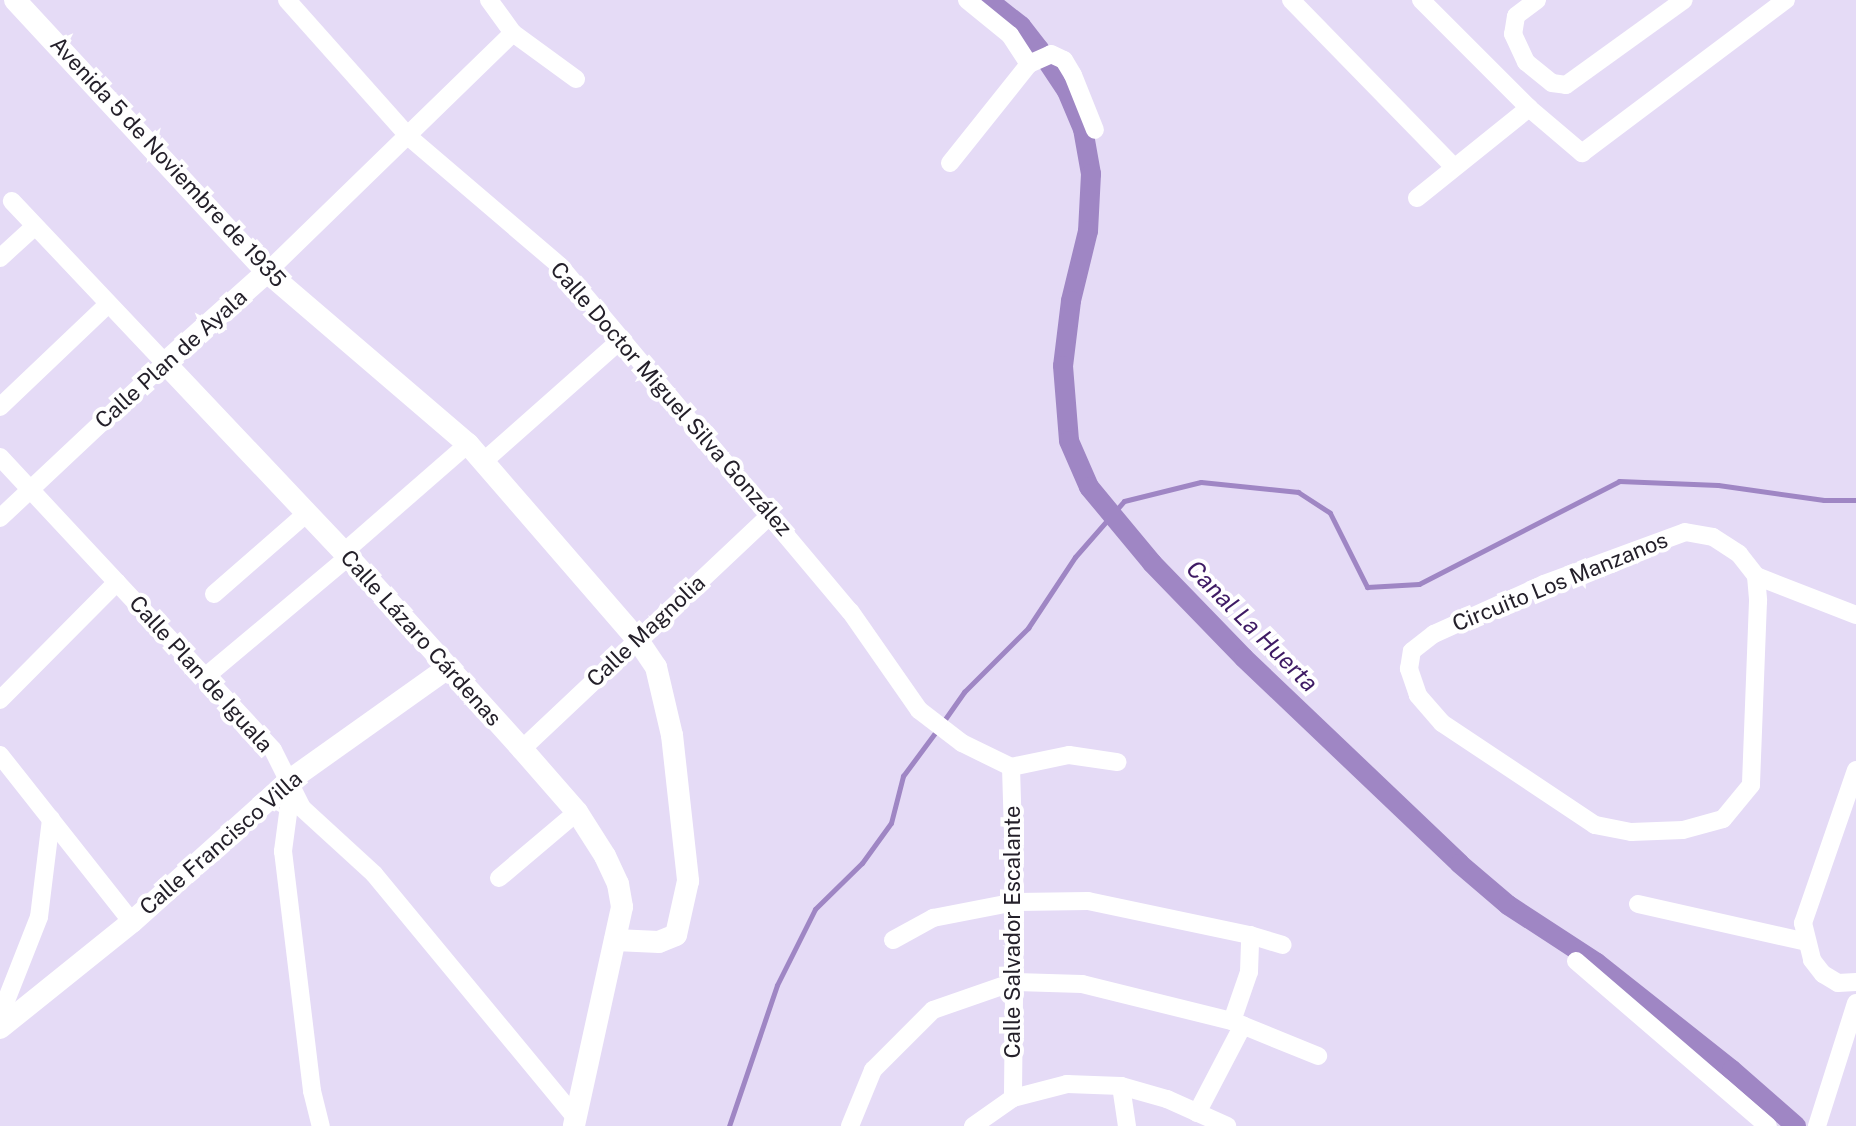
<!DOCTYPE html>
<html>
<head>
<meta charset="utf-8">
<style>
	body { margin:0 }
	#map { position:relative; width:1856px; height:1126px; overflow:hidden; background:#e5dbf6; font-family:"Public Sans",sans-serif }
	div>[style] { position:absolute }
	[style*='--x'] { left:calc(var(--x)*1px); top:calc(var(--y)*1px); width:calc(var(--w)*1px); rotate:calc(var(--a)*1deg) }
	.stream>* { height:5px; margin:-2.5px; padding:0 2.5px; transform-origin:2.5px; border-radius:2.5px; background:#9f86c4 }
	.canal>* { height:20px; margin:-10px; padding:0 10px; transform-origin:10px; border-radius:10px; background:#9f86c4 }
	.minor>* { height:18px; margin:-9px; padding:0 9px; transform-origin:9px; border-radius:9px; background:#fff }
	.tertiary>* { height:22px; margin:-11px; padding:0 11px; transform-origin:11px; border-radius:11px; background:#fff }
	span { translate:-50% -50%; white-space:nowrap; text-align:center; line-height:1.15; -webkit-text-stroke:8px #fff; paint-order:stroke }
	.street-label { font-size:22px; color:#24202a }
	.water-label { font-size:24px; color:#3e1a64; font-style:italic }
</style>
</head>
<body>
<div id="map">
	<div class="stream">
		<div style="--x:943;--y:722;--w:37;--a:-55"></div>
		<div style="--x:964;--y:692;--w:91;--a:-45"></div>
		<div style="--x:1028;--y:628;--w:85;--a:-56.5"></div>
		<div style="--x:1075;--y:557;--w:74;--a:-48.8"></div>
		<div style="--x:1124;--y:501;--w:79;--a:-13.9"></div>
		<div style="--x:1201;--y:482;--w:98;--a:5.9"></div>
		<div style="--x:1298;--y:492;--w:38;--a:33"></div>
		<div style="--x:1330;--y:513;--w:83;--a:63.4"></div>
		<div style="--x:1367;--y:587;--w:52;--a:-3.3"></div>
		<div style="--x:1419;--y:584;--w:225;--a:-27.2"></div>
		<div style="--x:1619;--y:481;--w:99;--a:2.3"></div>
		<div style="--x:1718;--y:485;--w:107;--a:8.1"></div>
		<div style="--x:1824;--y:500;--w:32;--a:0"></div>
		<div style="--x:729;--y:1126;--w:149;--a:-71.2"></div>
		<div style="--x:777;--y:985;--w:85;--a:-63.4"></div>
		<div style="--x:815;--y:909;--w:66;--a:-44.4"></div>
		<div style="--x:862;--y:863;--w:49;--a:-54.1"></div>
		<div style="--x:891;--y:823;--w:49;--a:-75.7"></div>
		<div style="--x:903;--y:776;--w:57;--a:-53.5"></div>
	</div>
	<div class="canal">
		<div style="--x:988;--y:0;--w:42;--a:38.2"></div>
		<div style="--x:1021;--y:26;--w:29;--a:52"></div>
		<div style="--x:1039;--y:49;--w:50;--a:56.3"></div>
		<div style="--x:1067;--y:91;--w:41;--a:67.2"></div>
		<div style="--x:1083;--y:129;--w:46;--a:79.9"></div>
		<div style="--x:1091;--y:174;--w:57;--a:93"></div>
		<div style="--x:1088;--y:231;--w:72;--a:103.7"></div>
		<div style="--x:1071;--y:301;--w:65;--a:97"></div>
		<div style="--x:1063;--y:366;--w:75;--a:85.4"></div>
		<div style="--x:1069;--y:441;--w:50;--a:66.5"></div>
		<div style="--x:1089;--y:487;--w:99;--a:50.3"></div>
		<div style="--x:1152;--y:563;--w:132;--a:45.9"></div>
		<div style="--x:1244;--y:658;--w:298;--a:43.6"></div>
		<div style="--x:1460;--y:864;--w:63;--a:40.5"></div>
		<div style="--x:1508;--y:905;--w:106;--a:33.1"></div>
		<div style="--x:1597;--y:963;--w:172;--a:38.4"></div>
		<div style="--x:1732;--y:1070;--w:85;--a:41.2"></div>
	</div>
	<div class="minor">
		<div style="--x:287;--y:0;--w:183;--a:48.3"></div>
		<div style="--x:409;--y:137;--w:199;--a:40.5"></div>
		<div style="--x:560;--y:266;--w:451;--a:50"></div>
		<div style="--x:850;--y:611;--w:121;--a:55.1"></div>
		<div style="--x:919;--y:710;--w:54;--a:37.5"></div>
		<div style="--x:962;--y:743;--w:55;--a:26.1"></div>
		<div style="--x:489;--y:0;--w:41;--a:54"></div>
		<div style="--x:513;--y:33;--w:78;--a:36.1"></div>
		<div style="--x:967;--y:0;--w:55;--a:39.1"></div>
		<div style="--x:1010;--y:35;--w:35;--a:57"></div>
		<div style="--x:1291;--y:0;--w:233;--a:45.7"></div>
		<div style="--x:1421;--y:0;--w:153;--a:45"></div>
		<div style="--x:1529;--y:108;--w:70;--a:40.3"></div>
		<div style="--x:1582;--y:153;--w:255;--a:-36.9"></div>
		<div style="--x:1537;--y:0;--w:26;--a:143"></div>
		<div style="--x:1516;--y:16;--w:18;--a:99"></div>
		<div style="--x:1513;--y:34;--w:31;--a:65"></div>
		<div style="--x:1526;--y:62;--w:33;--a:39"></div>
		<div style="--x:1552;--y:83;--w:14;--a:8"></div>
		<div style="--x:1566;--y:85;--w:145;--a:-35.8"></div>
		<div style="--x:950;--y:163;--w:127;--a:-51.4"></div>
		<div style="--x:1029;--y:64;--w:24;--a:-24"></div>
		<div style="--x:1051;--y:54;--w:14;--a:25"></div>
		<div style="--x:1064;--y:60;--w:17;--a:59"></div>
		<div style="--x:1073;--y:75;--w:59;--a:68.2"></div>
		<div style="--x:1417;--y:198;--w:144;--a:-38.8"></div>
		<div style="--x:0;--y:258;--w:46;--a:-42.4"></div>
		<div style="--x:267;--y:272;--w:343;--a:-44.2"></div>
		<div style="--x:0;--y:407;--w:149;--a:-43.6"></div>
		<div style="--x:0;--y:457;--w:400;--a:47"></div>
		<div style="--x:273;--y:750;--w:65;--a:63.4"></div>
		<div style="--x:302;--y:808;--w:98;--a:42.5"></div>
		<div style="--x:374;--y:874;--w:317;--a:50.4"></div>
		<div style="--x:484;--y:461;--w:184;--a:-41.5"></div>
		<div style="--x:0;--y:518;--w:226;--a:-43.2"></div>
		<div style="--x:165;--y:363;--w:223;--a:-133.4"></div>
		<div style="--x:1685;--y:532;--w:28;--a:10"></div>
		<div style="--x:1713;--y:537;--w:31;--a:33"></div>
		<div style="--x:1739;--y:554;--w:28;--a:52"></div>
		<div style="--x:1756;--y:576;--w:25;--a:85"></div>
		<div style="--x:1758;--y:601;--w:184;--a:92.2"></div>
		<div style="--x:1751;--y:785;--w:44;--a:129.5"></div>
		<div style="--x:1723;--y:819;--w:41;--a:164.6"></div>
		<div style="--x:1683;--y:830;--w:52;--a:177.8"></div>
		<div style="--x:1631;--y:832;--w:37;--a:-169"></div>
		<div style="--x:1595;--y:825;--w:184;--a:-146.3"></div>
		<div style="--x:1442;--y:723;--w:37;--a:-131"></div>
		<div style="--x:1418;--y:695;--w:28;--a:-109"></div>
		<div style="--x:1409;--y:669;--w:18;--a:-81"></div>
		<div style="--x:1412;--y:651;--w:28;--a:-38"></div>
		<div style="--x:1434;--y:634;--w:121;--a:-24.4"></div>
		<div style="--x:1544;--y:584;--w:150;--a:-20.2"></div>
		<div style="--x:344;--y:552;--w:164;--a:-41.1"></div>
		<div style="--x:1756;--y:576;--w:107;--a:21.3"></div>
		<div style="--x:214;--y:594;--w:123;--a:-41.1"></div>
		<div style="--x:205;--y:677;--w:187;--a:-40"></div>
		<div style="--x:0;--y:700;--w:166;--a:-45.2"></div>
		<div style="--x:522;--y:749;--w:342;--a:-43.3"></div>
		<div style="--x:0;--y:755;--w:213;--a:51.7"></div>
		<div style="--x:1011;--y:767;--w:135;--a:88.3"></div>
		<div style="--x:1015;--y:902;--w:196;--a:90.6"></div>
		<div style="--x:1011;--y:767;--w:59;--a:-11.7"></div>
		<div style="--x:1069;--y:755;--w:49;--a:8.3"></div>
		<div style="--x:1856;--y:770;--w:162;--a:109.1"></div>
		<div style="--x:1803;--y:923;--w:38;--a:76"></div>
		<div style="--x:1812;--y:960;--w:18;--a:52"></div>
		<div style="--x:1823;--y:974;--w:17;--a:31"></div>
		<div style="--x:1838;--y:983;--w:18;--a:-3"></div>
		<div style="--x:291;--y:791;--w:61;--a:97.6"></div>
		<div style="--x:283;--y:851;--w:242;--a:83.1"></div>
		<div style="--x:312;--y:1091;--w:36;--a:76"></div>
		<div style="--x:499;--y:878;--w:102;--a:-40.2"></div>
		<div style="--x:1638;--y:904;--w:172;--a:12.7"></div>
		<div style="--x:893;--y:940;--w:46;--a:-28.8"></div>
		<div style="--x:933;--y:918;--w:84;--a:-11"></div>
		<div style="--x:1015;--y:902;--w:73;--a:-0.8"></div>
		<div style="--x:1088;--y:901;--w:166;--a:11.9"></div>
		<div style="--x:1250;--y:935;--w:34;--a:17"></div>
		<div style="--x:1576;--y:961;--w:253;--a:40.7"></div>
		<div style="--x:0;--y:1016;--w:106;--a:-68.5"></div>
		<div style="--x:39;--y:917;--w:99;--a:-83"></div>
		<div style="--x:1232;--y:1021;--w:52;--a:-70.9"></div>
		<div style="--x:1249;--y:972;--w:37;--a:-88"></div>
		<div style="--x:1121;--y:1086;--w:40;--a:81.5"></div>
		<div style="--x:1197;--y:1113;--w:99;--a:-62.4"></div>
		<div style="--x:850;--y:1126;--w:61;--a:-67.7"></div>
		<div style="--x:873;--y:1070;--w:85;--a:-45"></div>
		<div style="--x:933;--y:1010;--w:86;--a:-19.1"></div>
		<div style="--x:1014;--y:982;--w:68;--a:1.7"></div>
		<div style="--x:1082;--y:984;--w:154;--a:13.9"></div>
		<div style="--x:1232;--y:1021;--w:93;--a:22.1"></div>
		<div style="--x:973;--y:1126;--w:49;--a:-35"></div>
		<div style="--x:1013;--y:1098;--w:56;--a:-14.5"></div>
		<div style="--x:1067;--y:1084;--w:54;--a:2.1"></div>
		<div style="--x:1121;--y:1086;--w:48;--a:15.8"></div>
		<div style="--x:1167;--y:1099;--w:66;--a:24.2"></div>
		<div style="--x:1817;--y:1126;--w:129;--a:-72.4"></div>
	</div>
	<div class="tertiary">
		<div style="--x:15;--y:0;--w:371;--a:47.2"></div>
		<div style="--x:267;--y:272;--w:265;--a:40.6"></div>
		<div style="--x:468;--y:444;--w:258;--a:49.1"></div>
		<div style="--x:637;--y:639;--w:34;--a:56"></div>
		<div style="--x:656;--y:667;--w:70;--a:76.8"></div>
		<div style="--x:672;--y:735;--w:147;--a:83.7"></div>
		<div style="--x:688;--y:881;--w:55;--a:102.5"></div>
		<div style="--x:676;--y:935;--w:18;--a:158"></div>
		<div style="--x:659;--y:942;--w:44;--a:-177.4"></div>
		<div style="--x:267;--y:272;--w:137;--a:138.3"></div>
		<div style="--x:165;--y:363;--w:260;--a:46.6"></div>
		<div style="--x:344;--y:552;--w:266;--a:47.9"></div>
		<div style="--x:522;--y:749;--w:84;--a:48.9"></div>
		<div style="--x:577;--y:812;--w:52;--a:57.5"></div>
		<div style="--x:605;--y:856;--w:31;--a:65"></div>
		<div style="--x:618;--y:884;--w:23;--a:80"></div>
		<div style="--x:622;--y:907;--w:224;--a:102.4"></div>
		<div style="--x:0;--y:1028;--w:169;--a:-38.8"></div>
		<div style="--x:132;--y:922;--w:212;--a:-41.9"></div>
		<div style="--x:290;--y:780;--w:195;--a:-35.4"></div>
	</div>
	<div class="street-label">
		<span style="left:168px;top:162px;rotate:47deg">Avenida 5 de Noviembre de 1935</span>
		<span style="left:171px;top:359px;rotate:-42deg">Calle Plan de Ayala</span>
		<span style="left:671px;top:399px;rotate:49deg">Calle Doctor Miguel Silva González</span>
		<span style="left:1560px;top:582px;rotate:-22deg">Circuito Los Manzanos</span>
		<span style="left:646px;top:631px;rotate:-43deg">Calle Magnolia</span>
		<span style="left:421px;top:638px;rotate:48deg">Calle Lázaro Cárdenas</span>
		<span style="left:201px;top:674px;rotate:48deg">Calle Plan de Iguala</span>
		<span style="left:221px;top:843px;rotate:-41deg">Calle Francisco Villa</span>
		<span style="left:1013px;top:932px;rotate:-90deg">Calle Salvador Escalante</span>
	</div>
	<div class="water-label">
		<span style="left:1252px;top:626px;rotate:45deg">Canal La Huerta</span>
	</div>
</div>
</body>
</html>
